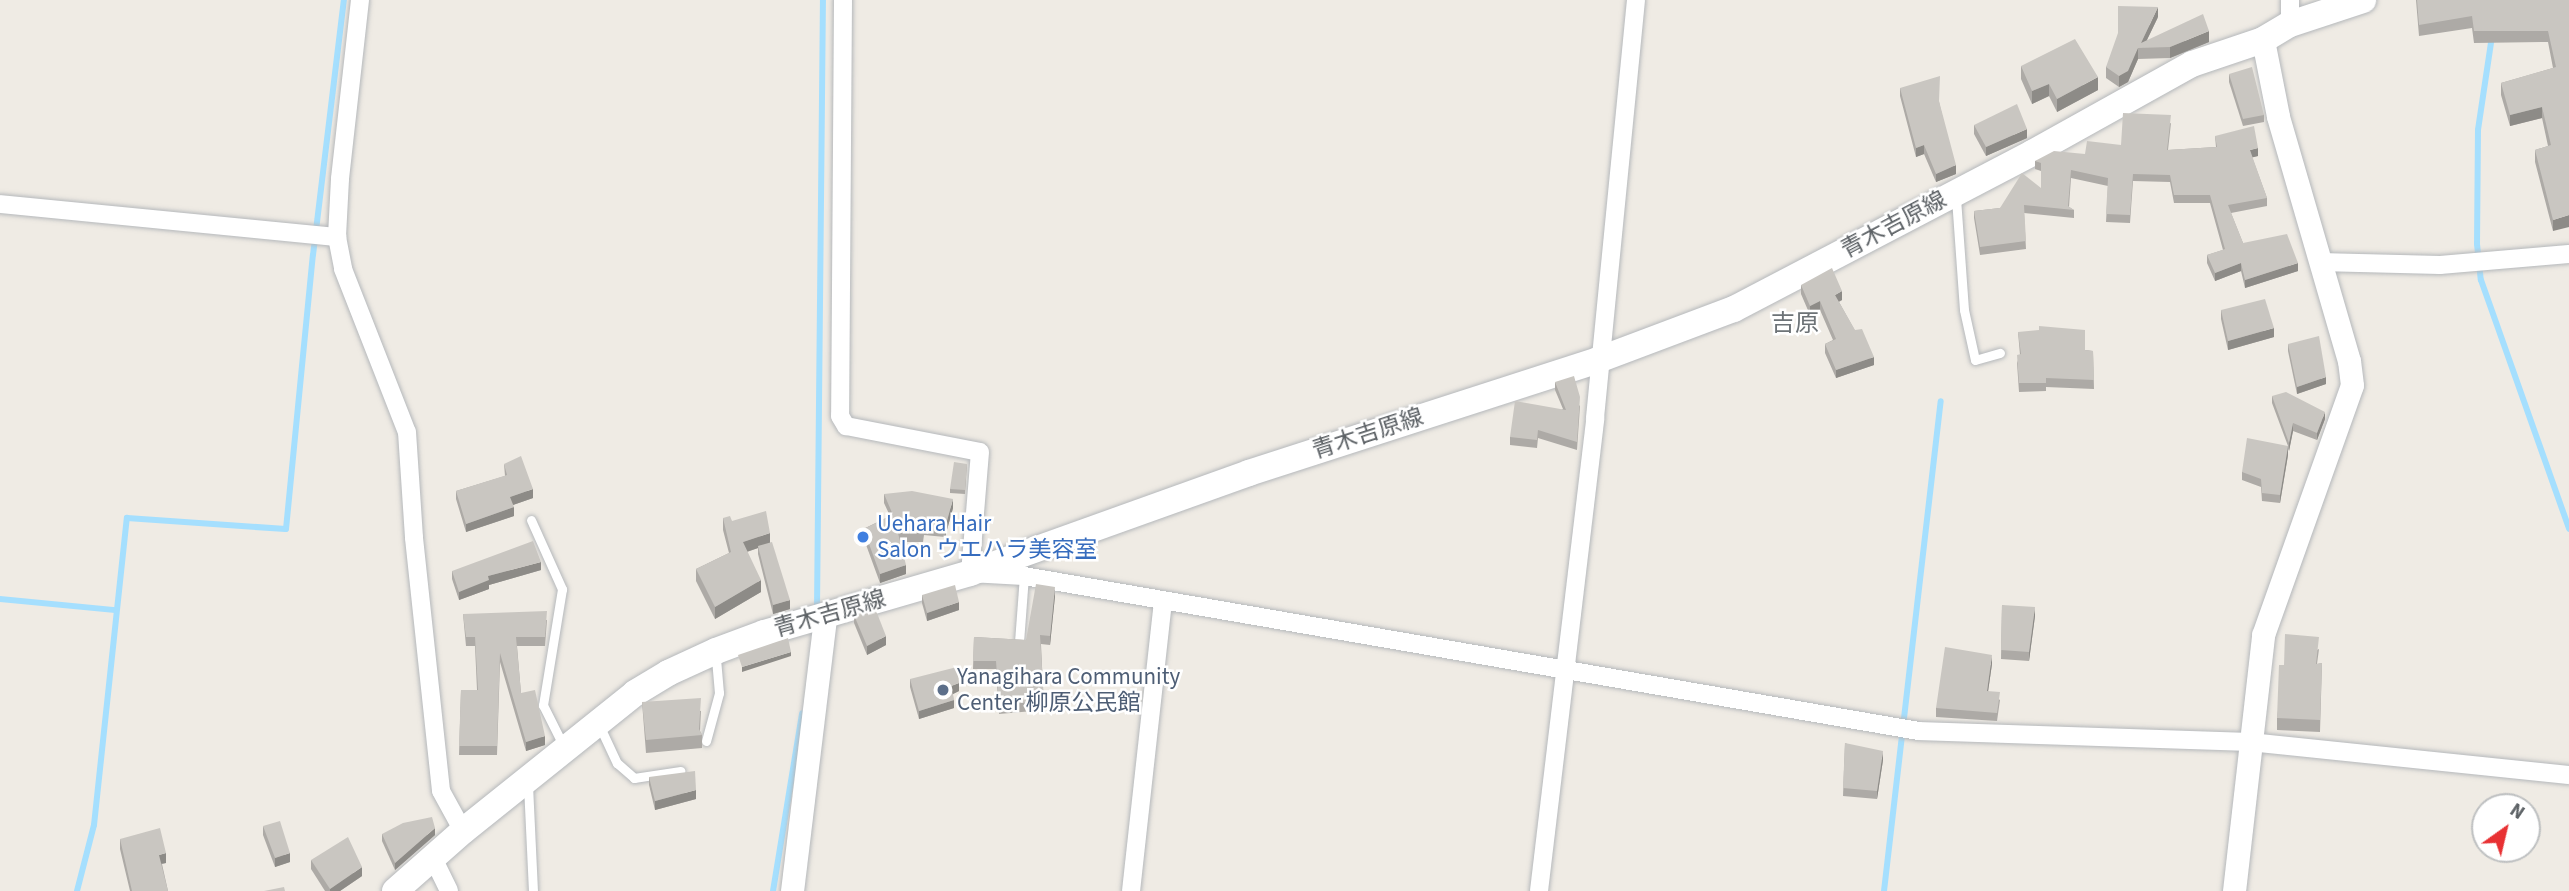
<!DOCTYPE html>
<html>
<head>
<meta charset="utf-8">
<style>
	body { margin:0 }
	#map { position:relative; width:2569px; height:891px; overflow:hidden; background:#efebe4; font-family:"Source Sans 3","Noto Sans JP",sans-serif }
	div>[style] { position:absolute }
	[style*='--x'] { left:calc(var(--x)*1px); top:calc(var(--y)*1px); width:calc(var(--w)*1px); rotate:calc(var(--a)*1deg) }
	.stream>* { height:6px; margin:-3px; padding:0 3px; transform-origin:3px; border-radius:3px; background:#a5dffe }
	.roads { filter:drop-shadow(0 0 2px #b5b8bb) drop-shadow(0 0 2px #b5b8bb) }
	.service>* { height:9px; margin:-4.5px; padding:0 4.5px; transform-origin:4.5px; border-radius:4.5px; background:#fff }
	.minor>* { height:18px; margin:-9px; padding:0 9px; transform-origin:9px; border-radius:9px; background:#fff }
	.tertiary>* { height:23px; margin:-11.5px; padding:0 11.5px; transform-origin:11.5px; border-radius:11.5px; background:#fff }
	.secondary>* { height:26px; margin:-13px; padding:0 13px; transform-origin:13px; border-radius:13px; background:#fff }
	.wall>* { inset:0; background:#adaaa6 }
	.shaded-wall>* { inset:0; background:#8d8b87 }
	.building>* { inset:0; background:#c9c6c1 }
	.dots>* { width:19px; height:19px; translate:-50% -50%; box-sizing:border-box; border:4px solid #fff; border-radius:50% }
	span { translate:-50% -50%; white-space:nowrap; text-align:center; line-height:1.15; -webkit-text-stroke:5px #fff; paint-order:stroke }
	.street-label { font-size:23px; color:#5c6165 }
	.shop-label { font-size:23px; color:#366cbe }
	.left { translate:0 -50%; text-align:left }
	.service-label { font-size:23px; color:#4e5e75 }
	.neighbourhood-label { font-size:24px; color:#6d7377 }
	.north { position:absolute; left:2471px; top:793px; width:70px; height:70px; box-sizing:border-box; background:#fff; border:2px solid #bec0c1; border-radius:50%; rotate:34deg; font-size:19px; font-weight:700; line-height:28px; text-align:center; color:#5c6165 }
	.north::after { content:''; display:block; margin:auto; width:24px; height:32px; background:#e83133; clip-path:polygon(50% 0,100% 100%,50% 72%,0 100%) }
</style>
</head>
<body>
<div id="map">
	<div class="stream">
		<div style="--x:2492;--y:36;--w:95;--a:98.5"></div>
		<div style="--x:2478;--y:130;--w:114;--a:90.5"></div>
		<div style="--x:2477;--y:244;--w:36;--a:84"></div>
		<div style="--x:2481;--y:280;--w:264;--a:70.5"></div>
		<div style="--x:0;--y:599;--w:116;--a:5.5"></div>
		<div style="--x:817;--y:609;--w:609;--a:-89.44"></div>
		<div style="--x:77;--y:891;--w:68;--a:-75.6"></div>
		<div style="--x:94;--y:825;--w:309;--a:-83.9"></div>
		<div style="--x:127;--y:518;--w:159;--a:4"></div>
		<div style="--x:286;--y:529;--w:275;--a:-84.4"></div>
		<div style="--x:313;--y:255;--w:257;--a:-83.1"></div>
		<div style="--x:773;--y:891;--w:180;--a:-80.7"></div>
		<div style="--x:1884;--y:891;--w:493;--a:-83.4"></div>
	</div>
	<div class="roads">
		<div class="service">
			<div style="--x:1956;--y:198;--w:112;--a:85.9"></div>
			<div style="--x:1964;--y:310;--w:51;--a:77.6"></div>
			<div style="--x:1975;--y:360;--w:26;--a:-16"></div>
			<div style="--x:531;--y:520;--w:76;--a:65.8"></div>
			<div style="--x:562;--y:589;--w:118;--a:99.3"></div>
			<div style="--x:543;--y:705;--w:47;--a:63.4"></div>
			<div style="--x:1019;--y:642;--w:66;--a:-85.7"></div>
			<div style="--x:600;--y:727;--w:40;--a:65"></div>
			<div style="--x:617;--y:763;--w:23;--a:41"></div>
			<div style="--x:634;--y:778;--w:47;--a:-8.7"></div>
			<div style="--x:706;--y:741;--w:50;--a:-74.8"></div>
			<div style="--x:719;--y:693;--w:37;--a:-95"></div>
			<div style="--x:528;--y:785;--w:106;--a:87.3"></div>
		</div>
		<div class="minor">
			<div style="--x:360;--y:0;--w:180;--a:96.4"></div>
			<div style="--x:340;--y:179;--w:58;--a:93"></div>
			<div style="--x:337;--y:237;--w:33;--a:79"></div>
			<div style="--x:343;--y:269;--w:175;--a:68.6"></div>
			<div style="--x:407;--y:432;--w:106;--a:86.2"></div>
			<div style="--x:414;--y:538;--w:254;--a:83.9"></div>
			<div style="--x:441;--y:791;--w:46;--a:61.2"></div>
			<div style="--x:843;--y:0;--w:416;--a:90.4"></div>
			<div style="--x:840;--y:416;--w:12;--a:59"></div>
			<div style="--x:846;--y:426;--w:136;--a:11"></div>
			<div style="--x:980;--y:452;--w:121;--a:94.7"></div>
			<div style="--x:970;--y:573;--w:54;--a:3.2"></div>
			<div style="--x:1024;--y:576;--w:908;--a:9.83"></div>
			<div style="--x:1919;--y:731;--w:330;--a:1.9"></div>
			<div style="--x:2249;--y:742;--w:322;--a:5.9"></div>
			<div style="--x:2290;--y:0;--w:24;--a:90"></div>
			<div style="--x:0;--y:204;--w:339;--a:5.6"></div>
			<div style="--x:2319;--y:262;--w:121;--a:1.4"></div>
			<div style="--x:2440;--y:265;--w:129;--a:-4.9"></div>
			<div style="--x:434;--y:860;--w:34;--a:64"></div>
			<div style="--x:1131;--y:891;--w:292;--a:-83.7"></div>
			<div style="--x:1539;--y:891;--w:476;--a:-83.2"></div>
			<div style="--x:1595;--y:418;--w:420;--a:-84.4"></div>
		</div>
		<div class="tertiary">
			<div style="--x:792;--y:891;--w:276;--a:-83.1"></div>
			<div style="--x:2234;--y:891;--w:258;--a:-83.5"></div>
			<div style="--x:2263;--y:635;--w:265;--a:-70.4"></div>
			<div style="--x:2352;--y:385;--w:24;--a:-97"></div>
			<div style="--x:2349;--y:361;--w:255;--a:-106.2"></div>
			<div style="--x:2278;--y:116;--w:77;--a:-101.2"></div>
		</div>
		<div class="secondary">
			<div style="--x:395;--y:891;--w:91;--a:-41.4"></div>
			<div style="--x:463;--y:831;--w:221;--a:-38.7"></div>
			<div style="--x:635;--y:693;--w:39;--a:-31"></div>
			<div style="--x:668;--y:673;--w:53;--a:-24.6"></div>
			<div style="--x:716;--y:651;--w:51;--a:-20.6"></div>
			<div style="--x:764;--y:633;--w:215;--a:-16.2"></div>
			<div style="--x:970;--y:573;--w:296;--a:-19.7"></div>
			<div style="--x:1249;--y:473;--w:367;--a:-17.9"></div>
			<div style="--x:1598;--y:360;--w:145;--a:-20.6"></div>
			<div style="--x:1734;--y:309;--w:336;--a:-27.6"></div>
			<div style="--x:2032;--y:153;--w:183;--a:-29.1"></div>
			<div style="--x:2192;--y:64;--w:75;--a:-18.7"></div>
			<div style="--x:2263;--y:40;--w:31;--a:-31"></div>
			<div style="--x:2290;--y:24;--w:77;--a:-18.2"></div>
		</div>
	</div>
	<div class="wall">
		<div style="clip-path:polygon(2416px 0,2569px 0,2553px 231px,2535px 162px,2535px 150px,2548px 146px,2542px 118px,2510px 126px,2501px 95px,2501px 83px,2553px 68px,2548px 42px,2474px 43px,2472px 28px,2419px 36px)"></div>
		<div style="clip-path:polygon(2158px 17px,2147px 40px,2209px 42px,2170px 58px,2138px 59px,2128px 82px,2119px 87px,2106px 78px,2106px 67px)"></div>
		<div style="clip-path:polygon(2021px 66px,2098px 90px,2057px 112px,2049px 96px,2032px 104px,2021px 79px)"></div>
		<div style="clip-path:polygon(2229px 74px,2264px 115px,2264px 122px,2243px 126px,2229px 82px)"></div>
		<div style="clip-path:polygon(1900px 88px,1939px 102px,1956px 174px,1936px 182px,1924px 154px,1916px 157px,1900px 96px)"></div>
		<div style="clip-path:polygon(2171px 123px,2168px 150px,2216px 147px,2215px 136px,2258px 156px,2252px 157px,2267px 198px,2267px 206px,2231px 213px,2243px 243px,2298px 271px,2245px 288px,2241px 271px,2215px 281px,2207px 263px,2207px 255px,2223px 250px,2210px 203px,2174px 203px,2170px 182px,2133px 181px,2130px 223px,2106px 222px,2108px 186px,2071px 178px,2069px 207px,2074px 210px,2074px 218px,2024px 213px,2026px 249px,1980px 255px,1974px 218px,1974px 211px,2000px 208px,2041px 188px,2041px 171px,2035px 169px,2035px 161px,2085px 154px,2121px 145px)"></div>
		<div style="clip-path:polygon(1974px 125px,2027px 138px,1986px 156px,1974px 134px)"></div>
		<div style="clip-path:polygon(1801px 285px,1842px 300px,1839px 302px,1874px 365px,1836px 378px,1825px 353px,1825px 344px,1833px 340px,1820px 310px,1810px 315px,1801px 294px)"></div>
		<div style="clip-path:polygon(2221px 310px,2274px 337px,2228px 350px,2221px 319px)"></div>
		<div style="clip-path:polygon(2018px 332px,2085px 350px,2093px 351px,2094px 389px,2046px 387px,2046px 391px,2019px 392px,2017px 363px,2020px 355px)"></div>
		<div style="clip-path:polygon(2288px 344px,2326px 384px,2297px 394px,2288px 351px)"></div>
		<div style="clip-path:polygon(1555px 382px,1580px 406px,1577px 450px,1538px 438px,1537px 448px,1510px 445px,1510px 437px,1563px 409px,1555px 390px)"></div>
		<div style="clip-path:polygon(2272px 396px,2325px 419px,2317px 440px,2293px 431px,2289px 451px,2288px 449px,2288px 455px,2280px 503px,2262px 501px,2261px 487px,2242px 480px,2242px 472px,2288px 446px,2272px 403px)"></div>
		<div style="clip-path:polygon(504px 464px,533px 498px,513px 505px,514px 516px,466px 532px,456px 499px,456px 491px,505px 476px)"></div>
		<div style="clip-path:polygon(967px 464px,965px 494px,950px 493px,950px 489px)"></div>
		<div style="clip-path:polygon(884px 494px,953px 508px,945px 537px,924px 535px,923px 542px,900px 542px,906px 574px,880px 583px,865px 542px,855px 542px,855px 533px,890px 516px,884px 503px)"></div>
		<div style="clip-path:polygon(723px 518px,732px 521px,770px 542px,790px 609px,773px 614px,758px 554px,758px 548px,747px 552px,761px 592px,715px 619px,696px 581px,696px 569px,729px 553px,723px 530px)"></div>
		<div style="clip-path:polygon(541px 570px,489px 585px,489px 589px,459px 600px,452px 579px,452px 571px)"></div>
		<div style="clip-path:polygon(922px 595px,959px 610px,927px 621px,922px 603px)"></div>
		<div style="clip-path:polygon(1055px 596px,1050px 645px,1041px 644px,1044px 710px,999px 714px,996px 669px,973px 669px,974px 637px,1026px 640px)"></div>
		<div style="clip-path:polygon(2002px 605px,2035px 616px,2029px 661px,2001px 659px)"></div>
		<div style="clip-path:polygon(463px 614px,547px 620px,545px 646px,517px 646px,521px 693px,545px 745px,526px 751px,500px 662px,497px 755px,459px 755px,461px 690px,477px 690px,475px 646px,466px 646px)"></div>
		<div style="clip-path:polygon(854px 615px,886px 645px,867px 655px,854px 623px)"></div>
		<div style="clip-path:polygon(2319px 649px,2317px 664px,2322px 663px,2320px 732px,2277px 730px,2277px 718px,2284px 665px)"></div>
		<div style="clip-path:polygon(1992px 664px,1988px 691px,2000px 700px,1997px 721px,1936px 717px,1936px 708px)"></div>
		<div style="clip-path:polygon(910px 679px,959px 691px,953px 694px,954px 708px,919px 719px,910px 687px)"></div>
		<div style="clip-path:polygon(642px 702px,701px 711px,700px 731px,702px 735px,702px 748px,646px 753px)"></div>
		<div style="clip-path:polygon(1845px 743px,1883px 760px,1877px 799px,1843px 796px)"></div>
		<div style="clip-path:polygon(649px 777px,696px 799px,655px 810px,649px 785px)"></div>
		<div style="clip-path:polygon(263px 826px,290px 862px,275px 867px,263px 835px)"></div>
		<div style="clip-path:polygon(382px 834px,435px 835px,395px 870px,382px 841px)"></div>
		<div style="clip-path:polygon(120px 839px,166px 863px,162px 864px,168px 891px,130px 891px,120px 849px)"></div>
		<div style="clip-path:polygon(311px 860px,362px 876px,340px 891px,325px 891px,311px 869px)"></div>
	</div>
	<div class="shaded-wall">
		<div style="clip-path:polygon(2158px 7px,2158px 17px,2143px 48px,2141px 43px)"></div>
		<div style="clip-path:polygon(2209px 31px,2209px 42px,2170px 58px,2170px 47px)"></div>
		<div style="clip-path:polygon(2138px 48px,2138px 59px,2128px 82px,2119px 87px,2119px 76px)"></div>
		<div style="clip-path:polygon(2098px 77px,2098px 90px,2057px 112px,2057px 99px)"></div>
		<div style="clip-path:polygon(2049px 84px,2049px 96px,2032px 104px,2032px 91px)"></div>
		<div style="clip-path:polygon(2542px 107px,2542px 118px,2510px 126px,2510px 115px)"></div>
		<div style="clip-path:polygon(2027px 129px,2027px 138px,1986px 156px,1986px 147px)"></div>
		<div style="clip-path:polygon(1924px 145px,1924px 154px,1916px 157px,1916px 148px)"></div>
		<div style="clip-path:polygon(2258px 148px,2258px 156px,2250px 158px,2250px 150px)"></div>
		<div style="clip-path:polygon(1956px 165px,1956px 174px,1936px 182px,1936px 174px)"></div>
		<div style="clip-path:polygon(2569px 215px,2569px 227px,2553px 231px,2553px 220px)"></div>
		<div style="clip-path:polygon(2241px 263px,2241px 271px,2215px 281px,2215px 273px)"></div>
		<div style="clip-path:polygon(2298px 263px,2298px 271px,2245px 288px,2245px 280px)"></div>
		<div style="clip-path:polygon(1842px 291px,1842px 300px,1835px 303px,1835px 295px)"></div>
		<div style="clip-path:polygon(1820px 301px,1820px 310px,1810px 315px,1810px 306px)"></div>
		<div style="clip-path:polygon(2274px 328px,2274px 337px,2228px 350px,2228px 341px)"></div>
		<div style="clip-path:polygon(1874px 357px,1874px 365px,1836px 378px,1836px 370px)"></div>
		<div style="clip-path:polygon(2326px 377px,2326px 384px,2297px 394px,2297px 387px)"></div>
		<div style="clip-path:polygon(2325px 412px,2325px 419px,2317px 440px,2317px 433px)"></div>
		<div style="clip-path:polygon(2293px 423px,2293px 431px,2289px 451px,2289px 443px)"></div>
		<div style="clip-path:polygon(2288px 446px,2288px 455px,2280px 503px,2280px 495px)"></div>
		<div style="clip-path:polygon(533px 489px,533px 498px,510px 506px,510px 497px)"></div>
		<div style="clip-path:polygon(953px 499px,953px 508px,945px 537px,945px 528px)"></div>
		<div style="clip-path:polygon(514px 507px,514px 516px,466px 532px,466px 524px)"></div>
		<div style="clip-path:polygon(770px 533px,770px 545px,758px 546px,758px 548px,743px 553px,743px 542px)"></div>
		<div style="clip-path:polygon(541px 562px,541px 570px,489px 585px,489px 589px,459px 600px,459px 592px,488px 576px)"></div>
		<div style="clip-path:polygon(906px 565px,906px 574px,880px 583px,880px 574px)"></div>
		<div style="clip-path:polygon(761px 580px,761px 592px,715px 619px,715px 607px)"></div>
		<div style="clip-path:polygon(1055px 587px,1055px 596px,1050px 645px,1050px 636px)"></div>
		<div style="clip-path:polygon(790px 600px,790px 609px,773px 614px,773px 605px)"></div>
		<div style="clip-path:polygon(959px 602px,959px 610px,927px 621px,927px 613px)"></div>
		<div style="clip-path:polygon(2035px 607px,2035px 616px,2029px 661px,2029px 652px)"></div>
		<div style="clip-path:polygon(886px 636px,886px 645px,867px 655px,867px 646px)"></div>
		<div style="clip-path:polygon(791px 652px,791px 656px,742px 672px,742px 667px)"></div>
		<div style="clip-path:polygon(1992px 655px,1992px 664px,1987px 699px,1987px 691px)"></div>
		<div style="clip-path:polygon(959px 683px,959px 691px,951px 695px,951px 686px)"></div>
		<div style="clip-path:polygon(954px 700px,954px 708px,919px 719px,919px 711px)"></div>
		<div style="clip-path:polygon(545px 736px,545px 745px,526px 751px,526px 742px)"></div>
		<div style="clip-path:polygon(1883px 751px,1883px 760px,1877px 799px,1877px 791px)"></div>
		<div style="clip-path:polygon(696px 790px,696px 799px,655px 810px,655px 801px)"></div>
		<div style="clip-path:polygon(435px 828px,435px 835px,395px 870px,395px 863px)"></div>
		<div style="clip-path:polygon(166px 853px,166px 863px,159px 864px,159px 855px)"></div>
		<div style="clip-path:polygon(290px 853px,290px 862px,275px 867px,275px 858px)"></div>
		<div style="clip-path:polygon(362px 867px,362px 876px,340px 891px,330px 891px,330px 889px)"></div>
	</div>
	<div class="building">
		<div style="clip-path:polygon(2417px 0,2569px 0,2569px 215px,2553px 220px,2535px 150px,2551px 145px,2542px 107px,2510px 115px,2501px 83px,2556px 67px,2548px 31px,2474px 31px,2472px 16px,2419px 25px)"></div>
		<div style="clip-path:polygon(2118px 6px,2158px 7px,2141px 43px,2203px 14px,2209px 31px,2170px 47px,2138px 48px,2128px 71px,2119px 76px,2106px 67px,2118px 33px)"></div>
		<div style="clip-path:polygon(2075px 39px,2098px 77px,2057px 99px,2049px 84px,2032px 91px,2021px 66px)"></div>
		<div style="clip-path:polygon(2252px 67px,2264px 115px,2243px 119px,2229px 74px)"></div>
		<div style="clip-path:polygon(1940px 76px,1939px 101px,1956px 165px,1936px 174px,1924px 145px,1916px 148px,1900px 88px)"></div>
		<div style="clip-path:polygon(2017px 104px,2027px 129px,1986px 147px,1974px 125px)"></div>
		<div style="clip-path:polygon(2123px 113px,2171px 115px,2167px 150px,2217px 147px,2215px 136px,2254px 126px,2258px 148px,2250px 150px,2267px 198px,2228px 205px,2243px 243px,2287px 234px,2298px 263px,2245px 280px,2241px 263px,2215px 273px,2207px 255px,2225px 249px,2210px 195px,2174px 195px,2170px 175px,2133px 174px,2130px 215px,2106px 214px,2108px 178px,2071px 170px,2068px 206px,2074px 210px,2024px 205px,2026px 241px,1980px 247px,1974px 211px,2000px 208px,2022px 173px,2041px 188px,2041px 163px,2035px 161px,2054px 151px,2085px 154px,2087px 141px,2121px 145px)"></div>
		<div style="clip-path:polygon(1832px 268px,1842px 291px,1835px 295px,1855px 330px,1862px 329px,1874px 357px,1836px 370px,1825px 344px,1836px 339px,1820px 301px,1810px 306px,1801px 285px)"></div>
		<div style="clip-path:polygon(2265px 299px,2274px 328px,2228px 341px,2221px 310px)"></div>
		<div style="clip-path:polygon(2039px 326px,2085px 330px,2085px 350px,2093px 351px,2094px 380px,2046px 378px,2046px 383px,2019px 383px,2017px 355px,2021px 354px,2018px 332px,2039px 330px)"></div>
		<div style="clip-path:polygon(2319px 336px,2326px 377px,2297px 387px,2288px 344px)"></div>
		<div style="clip-path:polygon(1574px 376px,1580px 397px,1577px 442px,1538px 430px,1537px 440px,1510px 437px,1515px 401px,1566px 410px,1555px 382px)"></div>
		<div style="clip-path:polygon(2286px 392px,2325px 412px,2317px 433px,2293px 423px,2289px 443px,2272px 396px)"></div>
		<div style="clip-path:polygon(2247px 438px,2288px 446px,2280px 495px,2262px 493px,2261px 479px,2242px 472px)"></div>
		<div style="clip-path:polygon(521px 456px,533px 489px,510px 497px,514px 507px,466px 524px,456px 491px,507px 475px,504px 464px)"></div>
		<div style="clip-path:polygon(954px 462px,967px 464px,965px 490px,950px 489px)"></div>
		<div style="clip-path:polygon(912px 491px,953px 499px,945px 528px,924px 526px,923px 533px,898px 533px,906px 565px,880px 574px,865px 533px,855px 533px,893px 515px,884px 494px)"></div>
		<div style="clip-path:polygon(766px 511px,770px 533px,743px 542px,761px 580px,715px 607px,696px 569px,731px 552px,723px 518px,730px 516px,732px 521px)"></div>
		<div style="clip-path:polygon(533px 541px,541px 562px,488px 576px,489px 580px,459px 592px,452px 571px)"></div>
		<div style="clip-path:polygon(772px 542px,790px 600px,773px 605px,758px 546px)"></div>
		<div style="clip-path:polygon(1036px 584px,1055px 587px,1050px 636px,1040px 635px,1044px 701px,999px 705px,996px 661px,973px 661px,974px 637px,1026px 640px)"></div>
		<div style="clip-path:polygon(955px 585px,959px 602px,927px 613px,922px 595px)"></div>
		<div style="clip-path:polygon(2002px 605px,2035px 607px,2029px 652px,2001px 650px)"></div>
		<div style="clip-path:polygon(875px 608px,886px 636px,867px 646px,854px 615px)"></div>
		<div style="clip-path:polygon(547px 611px,545px 637px,516px 637px,521px 693px,535px 690px,545px 736px,526px 742px,500px 653px,497px 746px,459px 746px,461px 690px,478px 690px,475px 637px,466px 637px,463px 614px)"></div>
		<div style="clip-path:polygon(2285px 634px,2319px 637px,2316px 664px,2322px 663px,2320px 720px,2277px 718px,2279px 665px,2284px 665px)"></div>
		<div style="clip-path:polygon(788px 638px,791px 652px,742px 667px,738px 655px)"></div>
		<div style="clip-path:polygon(1945px 647px,1992px 655px,1987px 691px,2000px 692px,1997px 713px,1936px 708px)"></div>
		<div style="clip-path:polygon(957px 667px,959px 683px,951px 686px,954px 700px,919px 711px,910px 679px)"></div>
		<div style="clip-path:polygon(701px 698px,699px 729px,702px 735px,646px 740px,642px 702px)"></div>
		<div style="clip-path:polygon(1845px 743px,1883px 751px,1877px 791px,1843px 788px)"></div>
		<div style="clip-path:polygon(695px 771px,696px 790px,655px 801px,649px 777px)"></div>
		<div style="clip-path:polygon(432px 817px,435px 828px,395px 863px,382px 834px,403px 823px)"></div>
		<div style="clip-path:polygon(280px 821px,290px 853px,275px 858px,263px 826px)"></div>
		<div style="clip-path:polygon(160px 828px,166px 853px,159px 855px,168px 891px,132px 891px,120px 839px)"></div>
		<div style="clip-path:polygon(348px 837px,362px 867px,330px 889px,311px 860px)"></div>
		<div style="clip-path:polygon(284px 887px,285px 891px,264px 891px)"></div>
	</div>
	<div class="dots">
		<div style="left:863px;top:537px;background:#3f7fe0"></div>
		<div style="left:943px;top:690px;background:#5c6f8a"></div>
	</div>
	<div class="street-label">
		<span style="left:1894px;top:225px;rotate:-28deg">青木吉原線</span>
		<span style="left:1368px;top:434px;rotate:-18deg">青木吉原線</span>
		<span style="left:830px;top:614px;rotate:-16deg">青木吉原線</span>
	</div>
	<div class="shop-label">
		<span class="left" style="left:877px;top:537px">Uehara Hair<br>Salon ウエハラ美容室</span>
	</div>
	<div class="service-label">
		<span class="left" style="left:957px;top:690px">Yanagihara Community<br>Center 柳原公民館</span>
	</div>
	<div class="neighbourhood-label">
		<span style="left:1795px;top:324px">吉原</span>
	</div>
	<div class="north">N</div>
</div>
</body>
</html>
